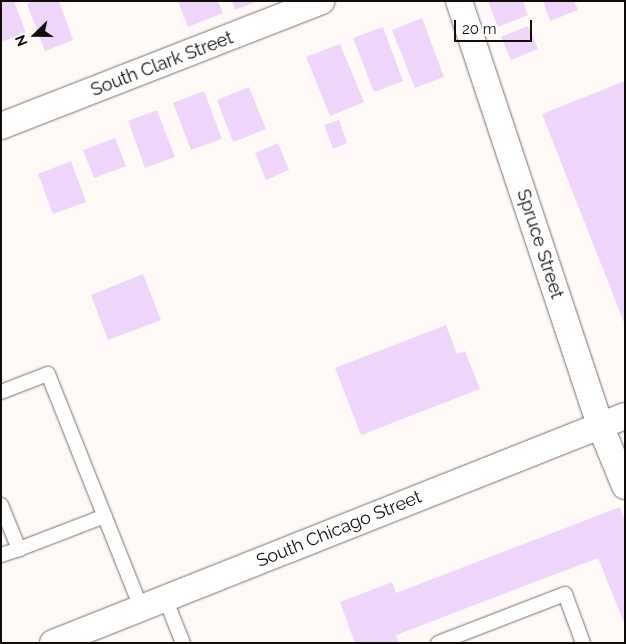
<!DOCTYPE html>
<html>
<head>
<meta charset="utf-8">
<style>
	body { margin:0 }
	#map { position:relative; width:626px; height:644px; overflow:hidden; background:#fffaf7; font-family:Raleway,sans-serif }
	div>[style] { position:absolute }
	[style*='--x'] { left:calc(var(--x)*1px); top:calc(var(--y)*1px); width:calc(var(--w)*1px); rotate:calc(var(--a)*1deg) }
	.building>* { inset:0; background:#efd5f9 }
	.roads { filter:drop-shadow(0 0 1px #796f67) drop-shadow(0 0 1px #796f67) }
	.service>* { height:14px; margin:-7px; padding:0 7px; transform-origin:7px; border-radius:7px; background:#fff }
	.minor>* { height:26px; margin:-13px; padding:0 13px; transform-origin:13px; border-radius:13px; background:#fff }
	span { translate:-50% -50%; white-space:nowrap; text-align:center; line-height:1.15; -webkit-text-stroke:5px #fff; paint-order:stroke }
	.street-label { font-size:18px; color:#100d0a }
	.frame { position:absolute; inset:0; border:2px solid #100d0a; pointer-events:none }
	.north { position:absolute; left:10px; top:10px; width:50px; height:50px; -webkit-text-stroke:4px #fff; paint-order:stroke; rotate:248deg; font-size:14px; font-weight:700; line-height:20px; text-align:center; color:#100d0a }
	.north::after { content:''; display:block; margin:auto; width:18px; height:22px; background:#100d0a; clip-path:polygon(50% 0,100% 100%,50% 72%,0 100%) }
	.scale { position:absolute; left:454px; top:20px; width:78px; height:22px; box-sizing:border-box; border:2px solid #100d0a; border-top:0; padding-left:6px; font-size:15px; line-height:18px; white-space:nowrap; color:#100d0a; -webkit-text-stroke:4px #fff; paint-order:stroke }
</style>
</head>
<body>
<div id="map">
	<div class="building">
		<div style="clip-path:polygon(1px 1px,14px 1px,26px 33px,1px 42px)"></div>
		<div style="clip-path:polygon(33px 1px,59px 1px,73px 40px,45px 51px,27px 4px)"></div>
		<div style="clip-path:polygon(178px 1px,218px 1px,223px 13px,188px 27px)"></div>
		<div style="clip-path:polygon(232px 1px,258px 1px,235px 10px)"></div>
		<div style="clip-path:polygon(488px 1px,523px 1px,528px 15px,498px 27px)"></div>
		<div style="clip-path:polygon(543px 1px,574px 1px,578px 10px,550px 21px)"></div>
		<div style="clip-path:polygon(422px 18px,444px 77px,415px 88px,392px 30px)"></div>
		<div style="clip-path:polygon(528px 26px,538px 49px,511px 60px,501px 37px)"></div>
		<div style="clip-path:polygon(383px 27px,403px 81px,374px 92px,353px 38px)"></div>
		<div style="clip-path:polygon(340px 44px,364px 102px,330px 116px,306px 57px)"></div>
		<div style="clip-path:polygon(625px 81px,625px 325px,542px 114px)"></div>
		<div style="clip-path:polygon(249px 87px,266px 129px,233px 142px,217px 100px)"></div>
		<div style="clip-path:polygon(204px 91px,222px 139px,191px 150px,173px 103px)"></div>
		<div style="clip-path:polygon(157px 110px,175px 157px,145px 168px,128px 121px)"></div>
		<div style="clip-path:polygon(339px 120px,347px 143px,333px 149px,324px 125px)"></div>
		<div style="clip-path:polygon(115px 138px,126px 166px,94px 178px,83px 150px)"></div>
		<div style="clip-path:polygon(278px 143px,289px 170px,266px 180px,255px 153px)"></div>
		<div style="clip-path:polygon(71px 161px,86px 202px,53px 214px,38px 174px)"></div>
		<div style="clip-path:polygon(143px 274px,161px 320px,108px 340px,91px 295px)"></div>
		<div style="clip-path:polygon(446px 325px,457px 354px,465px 351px,480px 389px,361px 435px,335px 368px)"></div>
		<div style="clip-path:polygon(620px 507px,625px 521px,625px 625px,598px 558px,396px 635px,399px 643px,355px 643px,340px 602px,392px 582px,396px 593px)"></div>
	</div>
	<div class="roads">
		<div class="service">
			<div style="--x:1;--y:392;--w:50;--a:-21"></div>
			<div style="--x:48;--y:374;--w:252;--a:68.3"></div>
			<div style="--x:1;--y:505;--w:48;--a:67.8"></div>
			<div style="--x:19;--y:549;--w:92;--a:-21"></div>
			<div style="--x:1;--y:555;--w:19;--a:-18"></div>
			<div style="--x:165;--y:598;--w:48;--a:68.2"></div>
			<div style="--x:438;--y:643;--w:136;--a:-21.1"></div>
			<div style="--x:565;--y:594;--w:52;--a:69.8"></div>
		</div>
		<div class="minor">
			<div style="--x:459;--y:1;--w:447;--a:71.6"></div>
			<div style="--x:600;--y:425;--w:66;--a:67.7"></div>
			<div style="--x:1;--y:126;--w:344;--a:-21.3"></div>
			<div style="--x:53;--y:643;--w:615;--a:-21.65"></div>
		</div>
	</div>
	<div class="street-label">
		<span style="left:162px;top:64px;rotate:-21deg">South Clark Street</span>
		<span style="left:540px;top:244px;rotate:72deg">Spruce Street</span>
		<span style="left:339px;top:529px;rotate:-22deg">South Chicago Street</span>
	</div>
	<div class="frame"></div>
	<div class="north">N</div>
	<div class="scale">20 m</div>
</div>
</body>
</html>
